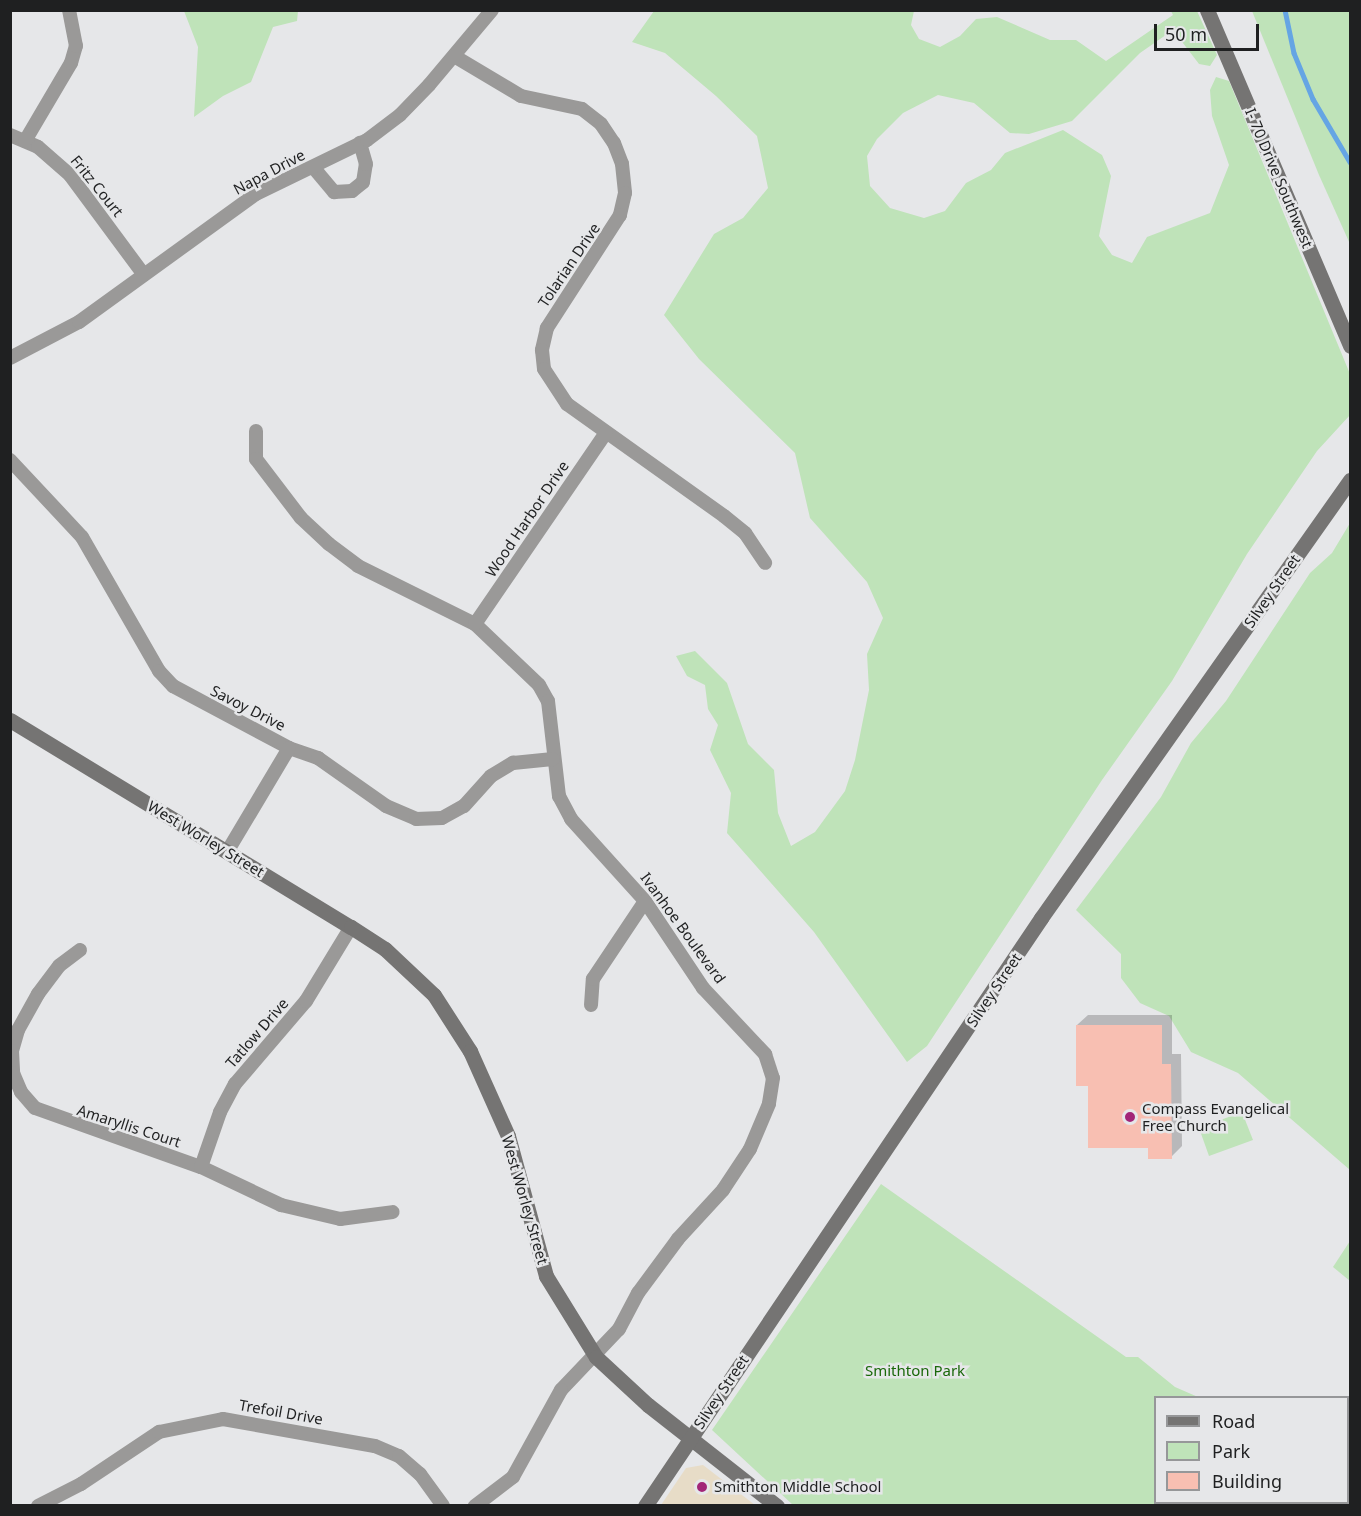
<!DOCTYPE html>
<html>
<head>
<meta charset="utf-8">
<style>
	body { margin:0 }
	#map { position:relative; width:1361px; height:1516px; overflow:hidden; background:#e6e7e9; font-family:"Noto Sans",sans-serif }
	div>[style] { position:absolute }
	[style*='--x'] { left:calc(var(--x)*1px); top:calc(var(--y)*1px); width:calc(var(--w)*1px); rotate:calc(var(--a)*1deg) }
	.education>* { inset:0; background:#e7dcc7 }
	.green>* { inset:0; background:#bfe3b9 }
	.shadow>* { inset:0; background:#0003 }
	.stream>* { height:4.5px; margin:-2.25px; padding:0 2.25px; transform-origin:2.25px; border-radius:2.25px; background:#65a5e4 }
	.building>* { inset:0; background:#f8bfb2 }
	.street>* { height:14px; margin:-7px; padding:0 7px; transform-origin:7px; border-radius:7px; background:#9a9998 }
	.secondary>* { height:15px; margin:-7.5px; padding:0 7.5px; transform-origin:7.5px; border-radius:7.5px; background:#757473 }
	.dots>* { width:16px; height:16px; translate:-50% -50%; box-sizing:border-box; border:3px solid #e6e7e9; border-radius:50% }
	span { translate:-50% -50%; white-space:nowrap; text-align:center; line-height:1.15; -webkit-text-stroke:5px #e6e7e9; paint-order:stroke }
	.street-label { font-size:15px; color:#1f2021 }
	.poi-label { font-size:15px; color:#1f2021 }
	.left { translate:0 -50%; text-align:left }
	.park-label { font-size:15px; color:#1a680a }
	.frame { position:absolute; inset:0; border:12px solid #1f2021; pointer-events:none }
	.legend { position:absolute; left:1154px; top:1396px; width:195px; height:108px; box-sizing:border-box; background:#e6e7e9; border:2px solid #969799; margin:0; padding:8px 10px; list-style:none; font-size:18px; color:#1f2021 }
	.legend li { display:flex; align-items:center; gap:12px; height:30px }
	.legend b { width:30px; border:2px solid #969799 }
	.scale { position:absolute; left:1154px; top:24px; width:105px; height:27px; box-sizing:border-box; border:3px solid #1f2021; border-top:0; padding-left:8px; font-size:18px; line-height:21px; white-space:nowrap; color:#1f2021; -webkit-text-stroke:4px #e6e7e9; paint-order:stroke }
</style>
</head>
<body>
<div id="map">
	<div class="education">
		<div style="clip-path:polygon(703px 1465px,755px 1505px,661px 1505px,686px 1468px)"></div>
	</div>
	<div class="green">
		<div style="clip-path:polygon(184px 11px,184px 10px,298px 11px,297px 21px,273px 27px,251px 82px,223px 96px,194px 117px,198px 47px)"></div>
		<div style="clip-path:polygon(914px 11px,911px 25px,919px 39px,940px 47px,960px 36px,976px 19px,997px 17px,1050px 40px,1076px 40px,1106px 61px,1173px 15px,1171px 11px,1197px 11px,1217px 55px,1210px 66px,1199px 64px,1173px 30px,1140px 53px,1072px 121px,1029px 134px,1010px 133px,974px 103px,938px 95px,903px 113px,877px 139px,867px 156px,870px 186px,890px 208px,924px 218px,945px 211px,966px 183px,991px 170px,1005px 153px,1063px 130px,1102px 155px,1111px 176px,1099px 236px,1112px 255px,1132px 263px,1147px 237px,1210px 213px,1229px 165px,1212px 116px,1210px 90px,1216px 77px,1229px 81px,1350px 374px,1350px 415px,1317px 451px,1247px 554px,1172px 681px,1102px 780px,927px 1046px,907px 1062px,814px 932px,727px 833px,731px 793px,710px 750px,718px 725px,708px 709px,705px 685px,687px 676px,676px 656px,695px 651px,727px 683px,748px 744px,774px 770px,778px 813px,791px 846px,815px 832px,845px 791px,855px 760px,869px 690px,867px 654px,883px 618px,867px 582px,810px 518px,795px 453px,699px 359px,664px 315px,714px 234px,743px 218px,768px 188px,757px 136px,716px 96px,665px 53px,632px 42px,654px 11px)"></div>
		<div style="clip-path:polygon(1252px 11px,1350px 11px,1350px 244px,1319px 175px)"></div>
		<div style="clip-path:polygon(1350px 523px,1350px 1170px,1238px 1073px,1191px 1052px,1169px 1016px,1140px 1003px,1121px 978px,1121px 954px,1076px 910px,1161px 797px,1191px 743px,1226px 701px,1310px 573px,1332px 553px)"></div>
		<div style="clip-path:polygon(1242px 1112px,1253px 1140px,1209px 1156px,1199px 1128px)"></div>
		<div style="clip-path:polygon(881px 1184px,1126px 1357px,1138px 1357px,1175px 1387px,1198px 1397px,1156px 1398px,1156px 1502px,1348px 1502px,1350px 1415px,1350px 1505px,793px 1505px,712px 1430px)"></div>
		<div style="clip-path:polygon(1350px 1241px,1350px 1281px,1333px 1267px)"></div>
	</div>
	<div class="shadow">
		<div style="clip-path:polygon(1088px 1015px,1172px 1015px,1172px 1054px,1181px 1054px,1182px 1146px,1171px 1157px,1150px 1147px,1089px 1085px,1077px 1025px)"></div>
	</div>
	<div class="stream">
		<div style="--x:1285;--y:10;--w:44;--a:78.2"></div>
		<div style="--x:1294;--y:53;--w:50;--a:67.6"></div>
		<div style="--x:1313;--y:99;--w:73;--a:59.6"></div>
	</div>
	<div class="building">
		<div style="clip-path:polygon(1076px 1025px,1162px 1025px,1162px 1064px,1171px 1064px,1172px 1159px,1148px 1159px,1148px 1148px,1088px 1148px,1088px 1086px,1076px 1086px)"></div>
	</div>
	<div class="street">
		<div style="--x:454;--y:56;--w:78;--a:30.8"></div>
		<div style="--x:521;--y:96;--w:62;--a:12"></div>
		<div style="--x:582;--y:109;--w:24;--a:38"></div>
		<div style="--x:601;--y:124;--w:23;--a:56"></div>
		<div style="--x:614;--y:143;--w:22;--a:69"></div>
		<div style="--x:622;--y:164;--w:29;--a:84"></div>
		<div style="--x:625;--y:193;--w:23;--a:103"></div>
		<div style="--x:620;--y:215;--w:135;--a:122.9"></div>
		<div style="--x:547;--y:328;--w:23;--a:103"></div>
		<div style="--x:542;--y:350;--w:19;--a:84"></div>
		<div style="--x:544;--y:369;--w:42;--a:56.7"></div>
		<div style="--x:567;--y:404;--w:193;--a:35.5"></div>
		<div style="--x:724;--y:516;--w:27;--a:39"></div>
		<div style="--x:745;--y:533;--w:36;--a:56"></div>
		<div style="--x:10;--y:135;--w:30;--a:23"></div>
		<div style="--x:38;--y:147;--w:43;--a:41.2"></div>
		<div style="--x:70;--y:175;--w:124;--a:53.5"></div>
		<div style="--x:25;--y:141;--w:91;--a:-59.5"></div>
		<div style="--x:71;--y:63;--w:18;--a:-74"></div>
		<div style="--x:76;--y:46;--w:37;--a:-101"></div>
		<div style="--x:313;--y:167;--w:33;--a:50"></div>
		<div style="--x:334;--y:192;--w:18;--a:-3"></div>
		<div style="--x:352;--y:191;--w:14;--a:-39"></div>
		<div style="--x:363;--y:182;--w:18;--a:-81"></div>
		<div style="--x:366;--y:164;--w:22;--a:-106"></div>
		<div style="--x:10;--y:358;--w:78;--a:-27.6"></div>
		<div style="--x:79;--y:322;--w:218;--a:-35.9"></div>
		<div style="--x:256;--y:194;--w:123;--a:-25.9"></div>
		<div style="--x:367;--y:140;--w:41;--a:-37.1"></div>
		<div style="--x:400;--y:115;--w:42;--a:-46"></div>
		<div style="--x:429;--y:85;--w:98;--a:-50"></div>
		<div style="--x:256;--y:431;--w:28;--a:90"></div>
		<div style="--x:256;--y:459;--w:74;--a:52.7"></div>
		<div style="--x:301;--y:518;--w:38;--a:43"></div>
		<div style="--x:329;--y:544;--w:36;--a:37"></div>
		<div style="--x:358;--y:566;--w:131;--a:26.4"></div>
		<div style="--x:475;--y:624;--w:88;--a:43.6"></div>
		<div style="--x:539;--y:685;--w:18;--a:61"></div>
		<div style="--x:548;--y:701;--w:96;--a:83.4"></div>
		<div style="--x:559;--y:796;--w:26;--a:62"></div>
		<div style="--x:571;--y:819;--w:110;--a:47.9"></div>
		<div style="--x:645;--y:901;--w:105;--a:56.3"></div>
		<div style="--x:703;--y:988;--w:91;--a:46.8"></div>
		<div style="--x:765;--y:1054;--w:25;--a:72"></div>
		<div style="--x:773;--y:1078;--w:26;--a:99"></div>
		<div style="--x:769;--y:1104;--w:49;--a:112.9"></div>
		<div style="--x:750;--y:1149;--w:49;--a:123.4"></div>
		<div style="--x:723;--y:1190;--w:67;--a:132.6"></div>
		<div style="--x:678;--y:1239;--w:67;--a:126.5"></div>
		<div style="--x:638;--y:1293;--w:41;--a:117.8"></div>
		<div style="--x:619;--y:1329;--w:84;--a:133.6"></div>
		<div style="--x:561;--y:1390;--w:99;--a:118.9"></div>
		<div style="--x:513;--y:1477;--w:48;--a:142.7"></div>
		<div style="--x:10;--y:460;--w:105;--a:46.9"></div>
		<div style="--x:82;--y:537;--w:155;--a:60.1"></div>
		<div style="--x:159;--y:671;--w:21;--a:47"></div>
		<div style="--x:173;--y:686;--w:132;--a:28.1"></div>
		<div style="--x:289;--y:748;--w:31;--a:19"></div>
		<div style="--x:318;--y:758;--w:83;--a:35.2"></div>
		<div style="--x:386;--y:806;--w:33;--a:23"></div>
		<div style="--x:416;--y:819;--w:26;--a:-2"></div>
		<div style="--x:442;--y:818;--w:25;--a:-29"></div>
		<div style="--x:464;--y:806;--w:40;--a:-48"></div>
		<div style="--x:491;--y:776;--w:26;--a:-31"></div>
		<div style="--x:513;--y:763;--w:40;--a:-5.7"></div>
		<div style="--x:475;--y:624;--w:232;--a:-55.6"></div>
		<div style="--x:227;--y:852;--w:121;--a:-59.2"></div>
		<div style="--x:80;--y:950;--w:26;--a:143"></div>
		<div style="--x:59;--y:966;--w:35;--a:127"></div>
		<div style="--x:38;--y:994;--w:41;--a:119.1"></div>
		<div style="--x:18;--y:1030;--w:22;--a:106"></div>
		<div style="--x:12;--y:1051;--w:22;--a:87"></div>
		<div style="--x:13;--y:1073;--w:21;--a:67"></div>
		<div style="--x:21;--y:1092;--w:21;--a:49"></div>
		<div style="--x:35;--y:1108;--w:176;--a:19.6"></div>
		<div style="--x:201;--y:1167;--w:89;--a:25.4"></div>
		<div style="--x:281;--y:1205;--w:61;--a:13.3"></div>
		<div style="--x:340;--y:1219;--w:53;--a:-7.5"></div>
		<div style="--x:591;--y:1005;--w:26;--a:-86"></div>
		<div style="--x:593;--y:979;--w:94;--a:-56.3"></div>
		<div style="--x:201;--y:1167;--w:58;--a:-70.9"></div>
		<div style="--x:220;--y:1112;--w:32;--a:-62"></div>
		<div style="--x:235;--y:1084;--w:109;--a:-49.5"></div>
		<div style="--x:306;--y:1001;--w:87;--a:-58.7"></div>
		<div style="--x:38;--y:1506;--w:48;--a:-27.1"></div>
		<div style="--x:81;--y:1484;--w:94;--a:-33.7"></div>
		<div style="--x:159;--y:1432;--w:65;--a:-11.5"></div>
		<div style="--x:223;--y:1419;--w:154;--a:10.1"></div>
		<div style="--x:375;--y:1446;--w:26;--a:23"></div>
		<div style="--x:399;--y:1456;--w:28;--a:41"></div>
		<div style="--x:420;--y:1474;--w:39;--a:54"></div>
	</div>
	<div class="secondary">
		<div style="--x:1207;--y:10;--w:365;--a:66.9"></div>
		<div style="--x:10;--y:720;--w:399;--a:31.3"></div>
		<div style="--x:351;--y:927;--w:40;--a:32.9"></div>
		<div style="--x:385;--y:949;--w:67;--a:43.2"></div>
		<div style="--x:434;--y:995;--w:67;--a:57.3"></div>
		<div style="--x:470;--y:1051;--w:93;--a:65.9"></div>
		<div style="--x:508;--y:1136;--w:145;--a:74.8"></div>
		<div style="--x:546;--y:1276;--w:95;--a:58.3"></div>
		<div style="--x:596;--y:1357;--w:71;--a:42.7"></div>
		<div style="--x:648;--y:1405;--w:164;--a:38.1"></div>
		<div style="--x:645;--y:1506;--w:709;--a:-56.04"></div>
		<div style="--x:1041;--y:918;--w:536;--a:-54.8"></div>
	</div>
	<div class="dots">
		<div style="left:1130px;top:1117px;background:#a22578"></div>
		<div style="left:702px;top:1487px;background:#a22578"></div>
	</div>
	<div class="street-label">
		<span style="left:269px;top:172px;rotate:-28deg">Napa Drive</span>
		<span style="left:1279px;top:178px;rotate:67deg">I- 70 Drive Southwest</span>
		<span style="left:97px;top:186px;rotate:51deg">Fritz Court</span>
		<span style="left:569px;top:265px;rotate:-56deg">Tolarian Drive</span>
		<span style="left:527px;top:519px;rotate:-56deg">Wood Harbor Drive</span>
		<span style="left:1272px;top:591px;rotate:-55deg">Silvey Street</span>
		<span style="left:248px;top:708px;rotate:27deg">Savoy Drive</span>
		<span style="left:206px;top:839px;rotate:31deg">West Worley Street</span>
		<span style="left:683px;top:928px;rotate:54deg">Ivanhoe Boulevard</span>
		<span style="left:994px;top:990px;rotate:-56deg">Silvey Street</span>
		<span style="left:257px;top:1033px;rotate:-49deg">Tatlow Drive</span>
		<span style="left:129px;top:1126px;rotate:18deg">Amaryllis Court</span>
		<span style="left:525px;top:1200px;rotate:74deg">West Worley Street</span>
		<span style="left:721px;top:1392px;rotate:-56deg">Silvey Street</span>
		<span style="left:281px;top:1412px;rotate:10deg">Trefoil Drive</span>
	</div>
	<div class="poi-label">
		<span class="left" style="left:1142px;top:1117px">Compass Evangelical<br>Free Church</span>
		<span class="left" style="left:714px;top:1487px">Smithton Middle School</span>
	</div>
	<div class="park-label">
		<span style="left:915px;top:1371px">Smithton Park</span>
	</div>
	<div class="frame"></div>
	<ul class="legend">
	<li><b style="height:8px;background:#757473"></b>Road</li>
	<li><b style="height:16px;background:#bfe3b9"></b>Park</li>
	<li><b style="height:16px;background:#f8bfb2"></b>Building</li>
	</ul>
	<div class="scale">50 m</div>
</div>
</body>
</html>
